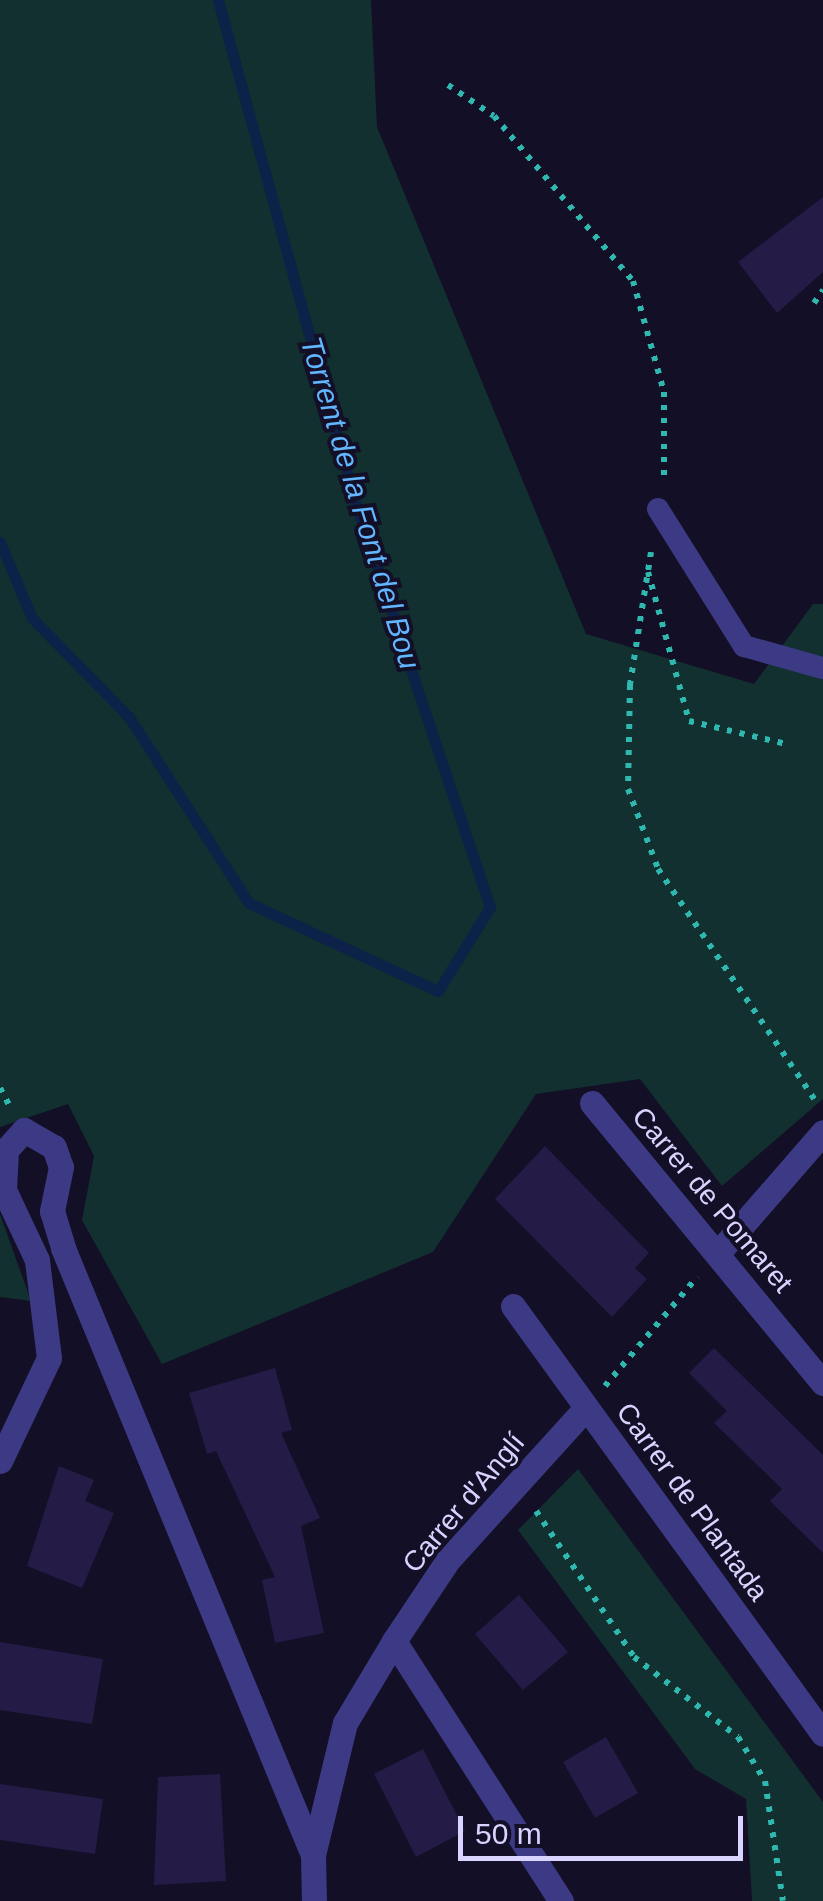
<!DOCTYPE html>
<html>
<head>
<meta charset="utf-8">
<style>
	body { margin:0 }
	#map { position:relative; width:823px; height:1901px; overflow:hidden; background:#130f26; font-family:Helvetica,sans-serif }
	div>[style] { position:absolute }
	[style*='--x'] { left:calc(var(--x)*1px); top:calc(var(--y)*1px); width:calc(var(--w)*1px); rotate:calc(var(--a)*1deg) }
	.green>* { inset:0; background:#12302f }
	.stream>* { height:11px; margin:-5.5px; padding:0 5.5px; transform-origin:5.5px; border-radius:5.5px; background:#0c2248 }
	.building>* { inset:0; background:#241b47 }
	.path>* { height:6px; margin-top:-3px; transform-origin:0; background:repeating-linear-gradient(90deg,#2fb8b0 0 5px,transparent 0 13px) }
	.service>* { height:22px; margin:-11px; padding:0 11px; transform-origin:11px; border-radius:11px; background:#3d3a85 }
	.minor>* { height:25px; margin:-12.5px; padding:0 12.5px; transform-origin:12.5px; border-radius:12.5px; background:#3d3a85 }
	span { translate:-50% -50%; white-space:nowrap; text-align:center; line-height:1.15; -webkit-text-stroke:8px #130f26; paint-order:stroke }
	.street-label { font-size:28px; color:#d9d4ff }
	.water-label { font-size:30px; color:#62b6ff; font-style:italic }
	.scale { position:absolute; left:458px; top:1816px; width:285px; height:45px; box-sizing:border-box; border:5px solid #d9d4ff; border-top:0; padding-left:12px; font-size:30px; line-height:35px; white-space:nowrap; color:#d9d4ff; -webkit-text-stroke:8px #130f26; paint-order:stroke }
</style>
</head>
<body>
<div id="map">
	<div class="green">
		<div style="clip-path:polygon(0 0,371px 0,377px 127px,586px 634px,754px 684px,813px 604px,823px 604px,823px 1099px,722px 1186px,640px 1079px,536px 1094px,433px 1252px,162px 1364px,82px 1220px,94px 1156px,68px 1104px,0 1127px)"></div>
		<div style="clip-path:polygon(0 1214px,31px 1301px,0 1297px)"></div>
		<div style="clip-path:polygon(578px 1469px,823px 1802px,823px 1901px,752px 1901px,746px 1799px,695px 1769px,518px 1530px)"></div>
	</div>
	<div class="stream">
		<div style="--x:0;--y:542;--w:82;--a:67.2"></div>
		<div style="--x:32;--y:618;--w:139;--a:45.6"></div>
		<div style="--x:129;--y:717;--w:221;--a:57.2"></div>
		<div style="--x:249;--y:903;--w:208;--a:25"></div>
		<div style="--x:438;--y:991;--w:99;--a:-58.2"></div>
		<div style="--x:490;--y:907;--w:430;--a:-108.4"></div>
		<div style="--x:354;--y:499;--w:517;--a:-105.25"></div>
	</div>
	<div class="building">
		<div style="clip-path:polygon(823px 197px,823px 272px,777px 313px,738px 262px)"></div>
		<div style="clip-path:polygon(545px 1146px,649px 1253px,635px 1268px,647px 1279px,612px 1317px,495px 1199px)"></div>
		<div style="clip-path:polygon(714px 1348px,823px 1455px,823px 1553px,770px 1501px,782px 1489px,714px 1423px,727px 1411px,689px 1373px)"></div>
		<div style="clip-path:polygon(275px 1368px,292px 1430px,281px 1433px,320px 1518px,301px 1526px,324px 1633px,275px 1643px,262px 1580px,275px 1577px,216px 1451px,207px 1454px,189px 1393px)"></div>
		<div style="clip-path:polygon(59px 1466px,94px 1480px,85px 1501px,114px 1513px,82px 1588px,27px 1566px)"></div>
		<div style="clip-path:polygon(519px 1595px,568px 1652px,523px 1690px,475px 1634px)"></div>
		<div style="clip-path:polygon(0 1642px,103px 1659px,92px 1724px,0 1710px)"></div>
		<div style="clip-path:polygon(606px 1737px,638px 1793px,595px 1818px,563px 1762px)"></div>
		<div style="clip-path:polygon(423px 1749px,465px 1831px,416px 1857px,374px 1774px)"></div>
		<div style="clip-path:polygon(220px 1774px,226px 1881px,154px 1885px,158px 1777px)"></div>
		<div style="clip-path:polygon(0 1784px,103px 1799px,95px 1854px,0 1840px)"></div>
	</div>
	<div class="path">
		<div style="--x:448;--y:85;--w:55;--a:34"></div>
		<div style="--x:494;--y:116;--w:216;--a:49.9"></div>
		<div style="--x:633;--y:281;--w:115;--a:74.4"></div>
		<div style="--x:664;--y:392;--w:88;--a:90"></div>
		<div style="--x:814;--y:303;--w:16;--a:-55"></div>
		<div style="--x:651;--y:552;--w:135;--a:99"></div>
		<div style="--x:630;--y:685;--w:104;--a:91.1"></div>
		<div style="--x:628;--y:789;--w:85;--a:69.4"></div>
		<div style="--x:658;--y:869;--w:283;--a:55.8"></div>
		<div style="--x:648;--y:572;--w:155;--a:74.6"></div>
		<div style="--x:689;--y:721;--w:100;--a:13.3"></div>
		<div style="--x:0;--y:1088;--w:19;--a:62"></div>
		<div style="--x:605;--y:1386;--w:143;--a:-49.8"></div>
		<div style="--x:536;--y:1511;--w:176;--a:56.1"></div>
		<div style="--x:634;--y:1657;--w:131;--a:37.6"></div>
		<div style="--x:738;--y:1737;--w:52;--a:58.5"></div>
		<div style="--x:765;--y:1781;--w:121;--a:81.5"></div>
	</div>
	<div class="service">
		<div style="--x:658;--y:509;--w:162;--a:57.9"></div>
		<div style="--x:744;--y:646;--w:82;--a:15.6"></div>
	</div>
	<div class="minor">
		<div style="--x:592;--y:1103;--w:363;--a:50.5"></div>
		<div style="--x:718;--y:1253;--w:160;--a:-49"></div>
		<div style="--x:513;--y:1306;--w:528;--a:54.08"></div>
		<div style="--x:0;--y:1461;--w:114;--a:-64.6"></div>
		<div style="--x:49;--y:1358;--w:99;--a:-97"></div>
		<div style="--x:37;--y:1260;--w:77;--a:-115.2"></div>
		<div style="--x:4;--y:1190;--w:40;--a:-87.1"></div>
		<div style="--x:6;--y:1150;--w:27;--a:-48"></div>
		<div style="--x:24;--y:1130;--w:34;--a:30"></div>
		<div style="--x:54;--y:1147;--w:21;--a:71"></div>
		<div style="--x:61;--y:1167;--w:45;--a:101.6"></div>
		<div style="--x:52;--y:1211;--w:39;--a:73"></div>
		<div style="--x:63;--y:1248;--w:656;--a:67.62"></div>
		<div style="--x:313;--y:1855;--w:46;--a:88.8"></div>
		<div style="--x:394;--y:1641;--w:309;--a:57.3"></div>
		<div style="--x:313;--y:1855;--w:136;--a:-76.4"></div>
		<div style="--x:345;--y:1723;--w:96;--a:-59.1"></div>
		<div style="--x:394;--y:1641;--w:97;--a:-56.3"></div>
		<div style="--x:448;--y:1560;--w:205;--a:-47.8"></div>
	</div>
	<div class="street-label">
		<span style="left:712px;top:1200px;rotate:50deg">Carrer de Pomaret</span>
		<span style="left:692px;top:1502px;rotate:54deg">Carrer de Plantada</span>
		<span style="left:464px;top:1503px;rotate:-50deg">Carrer d'Anglí</span>
	</div>
	<div class="water-label">
		<span style="left:360px;top:503px;rotate:73deg">Torrent de la Font del Bou</span>
	</div>
	<div class="scale">50 m</div>
</div>
</body>
</html>
